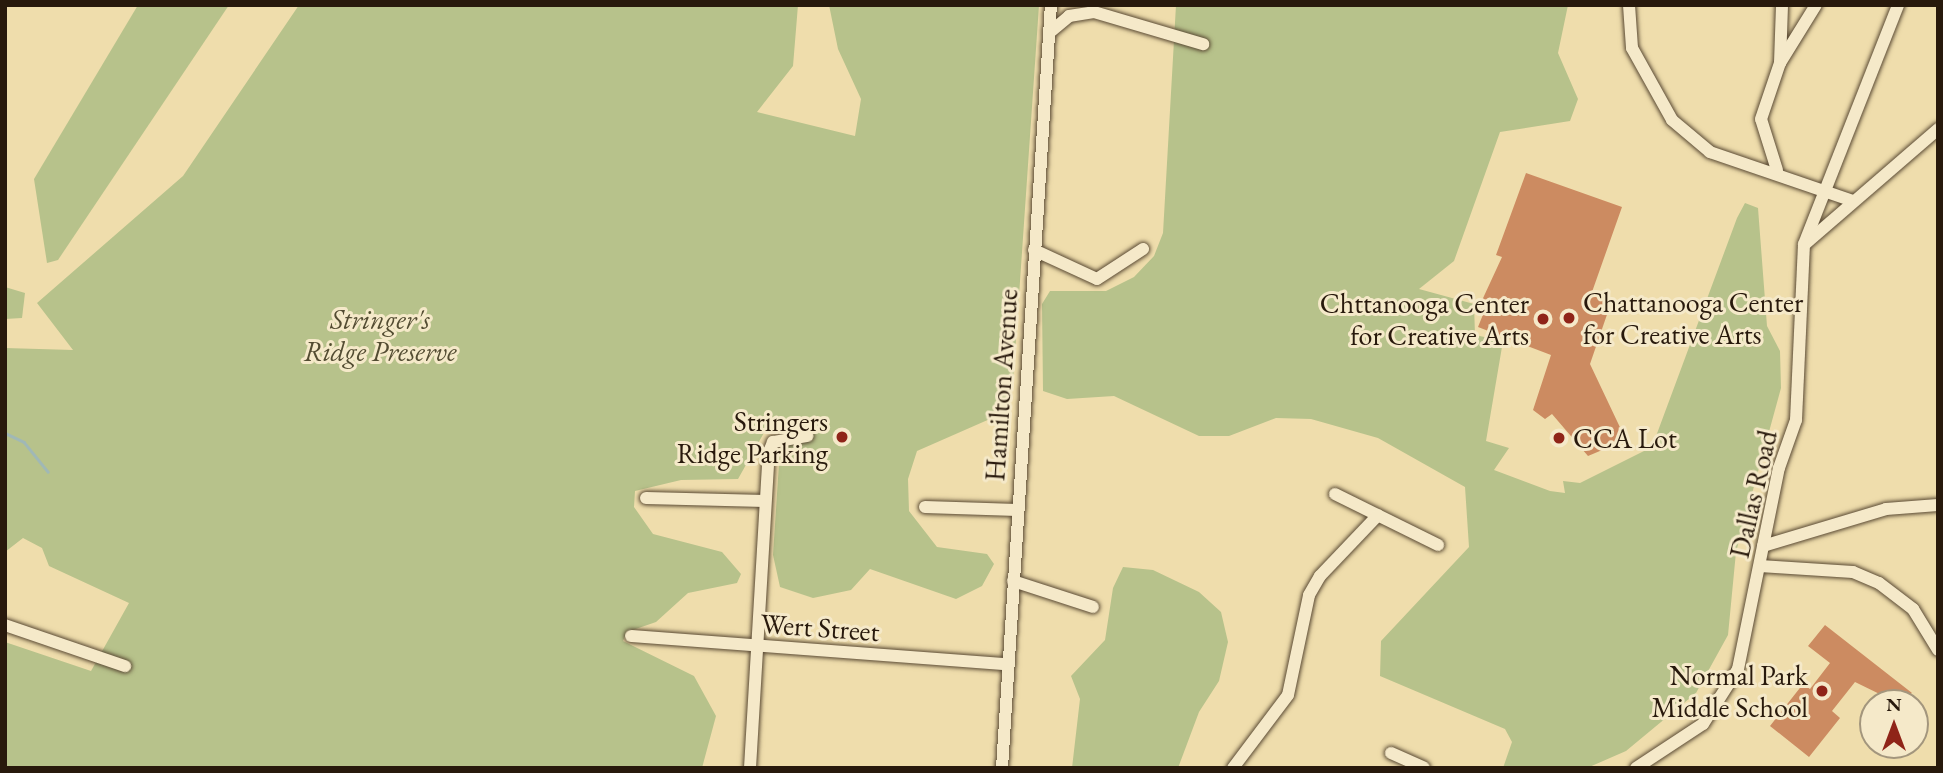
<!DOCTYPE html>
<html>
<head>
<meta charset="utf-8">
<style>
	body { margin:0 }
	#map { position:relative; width:1943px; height:773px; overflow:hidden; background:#efddac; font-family:"EB Garamond",serif }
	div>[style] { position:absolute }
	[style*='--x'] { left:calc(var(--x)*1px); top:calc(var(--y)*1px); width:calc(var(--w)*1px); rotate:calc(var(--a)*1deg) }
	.green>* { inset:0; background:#b7c28b }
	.stream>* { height:2.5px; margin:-1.25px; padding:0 1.25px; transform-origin:1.25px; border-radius:1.25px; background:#a0b8b6 }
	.building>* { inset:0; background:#cc8b61 }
	.roads { filter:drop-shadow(0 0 2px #5a4a34) drop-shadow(0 0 2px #5a4a34) }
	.minor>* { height:12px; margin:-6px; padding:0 6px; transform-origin:6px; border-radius:6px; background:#f5e9c9 }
	.dots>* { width:19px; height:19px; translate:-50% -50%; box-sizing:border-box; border:4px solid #f5e9c9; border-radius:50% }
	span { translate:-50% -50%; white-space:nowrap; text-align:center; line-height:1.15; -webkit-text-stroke:6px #f5e9c9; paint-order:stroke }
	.poi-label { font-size:28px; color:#28190c }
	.left { translate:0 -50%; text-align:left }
	.right { translate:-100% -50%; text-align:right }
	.park-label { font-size:28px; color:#534c32; font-style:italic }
	.street-label { font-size:28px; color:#28190c }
	.frame { position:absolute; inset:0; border:7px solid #28190c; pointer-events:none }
	.north { position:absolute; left:1859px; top:689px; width:70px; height:70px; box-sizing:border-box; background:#f5e9c9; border:2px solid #a3967d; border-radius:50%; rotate:0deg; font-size:19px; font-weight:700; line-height:28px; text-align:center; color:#28190c }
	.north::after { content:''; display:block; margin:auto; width:24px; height:32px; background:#8f2418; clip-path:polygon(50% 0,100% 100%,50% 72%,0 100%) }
</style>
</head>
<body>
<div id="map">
	<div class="green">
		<div style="clip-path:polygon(138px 5px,229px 5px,58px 260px,47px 263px,34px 179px)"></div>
		<div style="clip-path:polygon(299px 5px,798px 5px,793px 66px,757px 112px,855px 136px,861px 99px,838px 49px,829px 5px,1039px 5px,1013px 383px,999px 415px,917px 451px,908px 479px,909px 511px,937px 547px,987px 554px,994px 564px,982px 586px,956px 599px,870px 569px,851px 590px,813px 598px,780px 587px,773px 555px,782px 418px,765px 431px,738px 479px,681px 480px,635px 491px,634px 507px,653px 534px,722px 552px,741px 574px,737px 583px,688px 593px,656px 622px,627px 632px,623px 641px,694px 676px,716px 716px,702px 768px,5px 768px,5px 642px,91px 671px,129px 603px,49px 566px,42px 548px,23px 538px,5px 552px,5px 348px,73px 350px,37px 303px,183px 176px)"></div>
		<div style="clip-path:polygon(1176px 5px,1568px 5px,1558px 53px,1578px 99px,1570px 121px,1500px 132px,1454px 261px,1419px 289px,1474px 304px,1475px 335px,1503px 341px,1486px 441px,1509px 448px,1494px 470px,1550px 491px,1565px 493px,1563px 481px,1580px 483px,1652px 447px,1737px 218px,1745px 203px,1758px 208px,1767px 326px,1780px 351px,1781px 388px,1736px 552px,1728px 635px,1696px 693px,1626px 751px,1587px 768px,1503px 768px,1512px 742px,1505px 729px,1380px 676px,1381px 641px,1469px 547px,1465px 487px,1378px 438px,1311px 419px,1276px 418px,1229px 436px,1199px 436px,1114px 396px,1067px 399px,1043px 391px,1042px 304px,1050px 291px,1106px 291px,1134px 277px,1154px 256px,1163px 233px)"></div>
		<div style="clip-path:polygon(5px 287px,25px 293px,22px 318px,5px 319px)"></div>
		<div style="clip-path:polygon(1123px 567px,1153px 570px,1199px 592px,1221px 612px,1228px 642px,1219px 681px,1199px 712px,1178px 768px,1072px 768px,1080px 699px,1071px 676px,1105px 640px,1113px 588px)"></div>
	</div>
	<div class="stream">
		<div style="--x:5;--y:433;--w:21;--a:25"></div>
		<div style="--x:24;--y:442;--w:38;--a:51"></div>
	</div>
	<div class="building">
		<div style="clip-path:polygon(1526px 173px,1622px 207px,1592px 292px,1612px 300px,1590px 364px,1626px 440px,1588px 456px,1552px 414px,1545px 419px,1533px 410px,1551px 355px,1478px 327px,1484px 312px,1478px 309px,1502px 257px,1496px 255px)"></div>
		<div style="clip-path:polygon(1825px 625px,1912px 693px,1898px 703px,1855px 682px,1832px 711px,1840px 718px,1809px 757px,1770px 726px,1803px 684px,1810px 689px,1830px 663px,1808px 646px)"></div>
	</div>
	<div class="roads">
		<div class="minor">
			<div style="--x:1629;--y:5;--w:43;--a:86"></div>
			<div style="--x:1632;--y:48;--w:82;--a:60.9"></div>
			<div style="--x:1672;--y:120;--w:50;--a:40.1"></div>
			<div style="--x:1710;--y:152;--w:151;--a:18.9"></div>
			<div style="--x:1049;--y:33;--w:26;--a:-40"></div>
			<div style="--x:1069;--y:16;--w:25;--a:-9"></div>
			<div style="--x:1094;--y:12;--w:114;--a:16.4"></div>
			<div style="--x:1780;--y:63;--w:68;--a:-58.2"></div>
			<div style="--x:1777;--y:170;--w:53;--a:-107.4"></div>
			<div style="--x:1761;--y:119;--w:59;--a:-71.3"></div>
			<div style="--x:1780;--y:63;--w:58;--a:-88"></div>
			<div style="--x:1805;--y:244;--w:176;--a:-40.8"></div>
			<div style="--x:1034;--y:250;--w:69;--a:24.7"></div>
			<div style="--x:1097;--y:279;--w:55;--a:-33.1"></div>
			<div style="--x:1335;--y:494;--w:115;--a:26.3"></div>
			<div style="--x:646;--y:498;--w:119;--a:1.4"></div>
			<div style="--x:925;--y:507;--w:92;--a:1.9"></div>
			<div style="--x:1763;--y:546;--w:128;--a:-16.7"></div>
			<div style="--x:1886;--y:509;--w:52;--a:-4.4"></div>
			<div style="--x:1760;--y:566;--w:93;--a:3.7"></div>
			<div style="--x:1853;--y:572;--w:28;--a:23"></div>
			<div style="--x:1879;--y:583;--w:43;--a:37.4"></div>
			<div style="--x:1913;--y:609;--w:48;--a:58.6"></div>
			<div style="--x:1013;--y:581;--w:84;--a:18"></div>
			<div style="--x:5;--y:625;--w:127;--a:18.9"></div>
			<div style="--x:631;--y:636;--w:377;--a:4.3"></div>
			<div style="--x:1391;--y:753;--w:36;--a:24"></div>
			<div style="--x:750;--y:768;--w:317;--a:-86.6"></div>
			<div style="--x:769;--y:452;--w:11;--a:-68"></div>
			<div style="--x:773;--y:442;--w:35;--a:-10"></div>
			<div style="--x:1002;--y:768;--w:765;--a:-86.33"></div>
			<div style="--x:1233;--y:768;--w:91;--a:-53"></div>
			<div style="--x:1288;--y:695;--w:102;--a:-78.1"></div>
			<div style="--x:1309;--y:595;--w:22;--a:-60"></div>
			<div style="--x:1320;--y:576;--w:84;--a:-46.4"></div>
			<div style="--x:1636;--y:768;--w:80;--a:-33.3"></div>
			<div style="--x:1703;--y:724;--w:65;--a:-57.5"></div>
			<div style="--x:1738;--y:669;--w:205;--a:-78.5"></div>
			<div style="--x:1779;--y:468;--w:51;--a:-70.5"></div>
			<div style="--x:1796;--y:420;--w:176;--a:-87.4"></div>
			<div style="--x:1804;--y:244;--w:257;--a:-68.5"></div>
		</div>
	</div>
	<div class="dots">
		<div style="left:1569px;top:318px;background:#8f2418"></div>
		<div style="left:1543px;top:319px;background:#8f2418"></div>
		<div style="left:842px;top:437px;background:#8f2418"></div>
		<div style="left:1559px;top:438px;background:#8f2418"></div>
		<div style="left:1822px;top:691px;background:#8f2418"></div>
	</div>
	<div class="poi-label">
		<span class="left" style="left:1583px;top:318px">Chattanooga Center<br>for Creative Arts</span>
		<span class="right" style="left:1529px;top:319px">Chttanooga Center<br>for Creative Arts</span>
		<span class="right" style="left:828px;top:437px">Stringers<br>Ridge Parking</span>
		<span class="left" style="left:1573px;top:438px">CCA Lot</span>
		<span class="right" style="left:1808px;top:691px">Normal Park<br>Middle School</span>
	</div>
	<div class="park-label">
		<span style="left:380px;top:335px">Stringer's<br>Ridge Preserve</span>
	</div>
	<div class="street-label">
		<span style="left:1001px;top:385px;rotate:-86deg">Hamilton Avenue</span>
		<span style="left:1753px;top:494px;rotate:-77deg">Dallas Road</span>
		<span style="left:820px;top:627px;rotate:4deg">Wert Street</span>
	</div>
	<div class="frame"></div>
	<div class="north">N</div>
</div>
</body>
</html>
